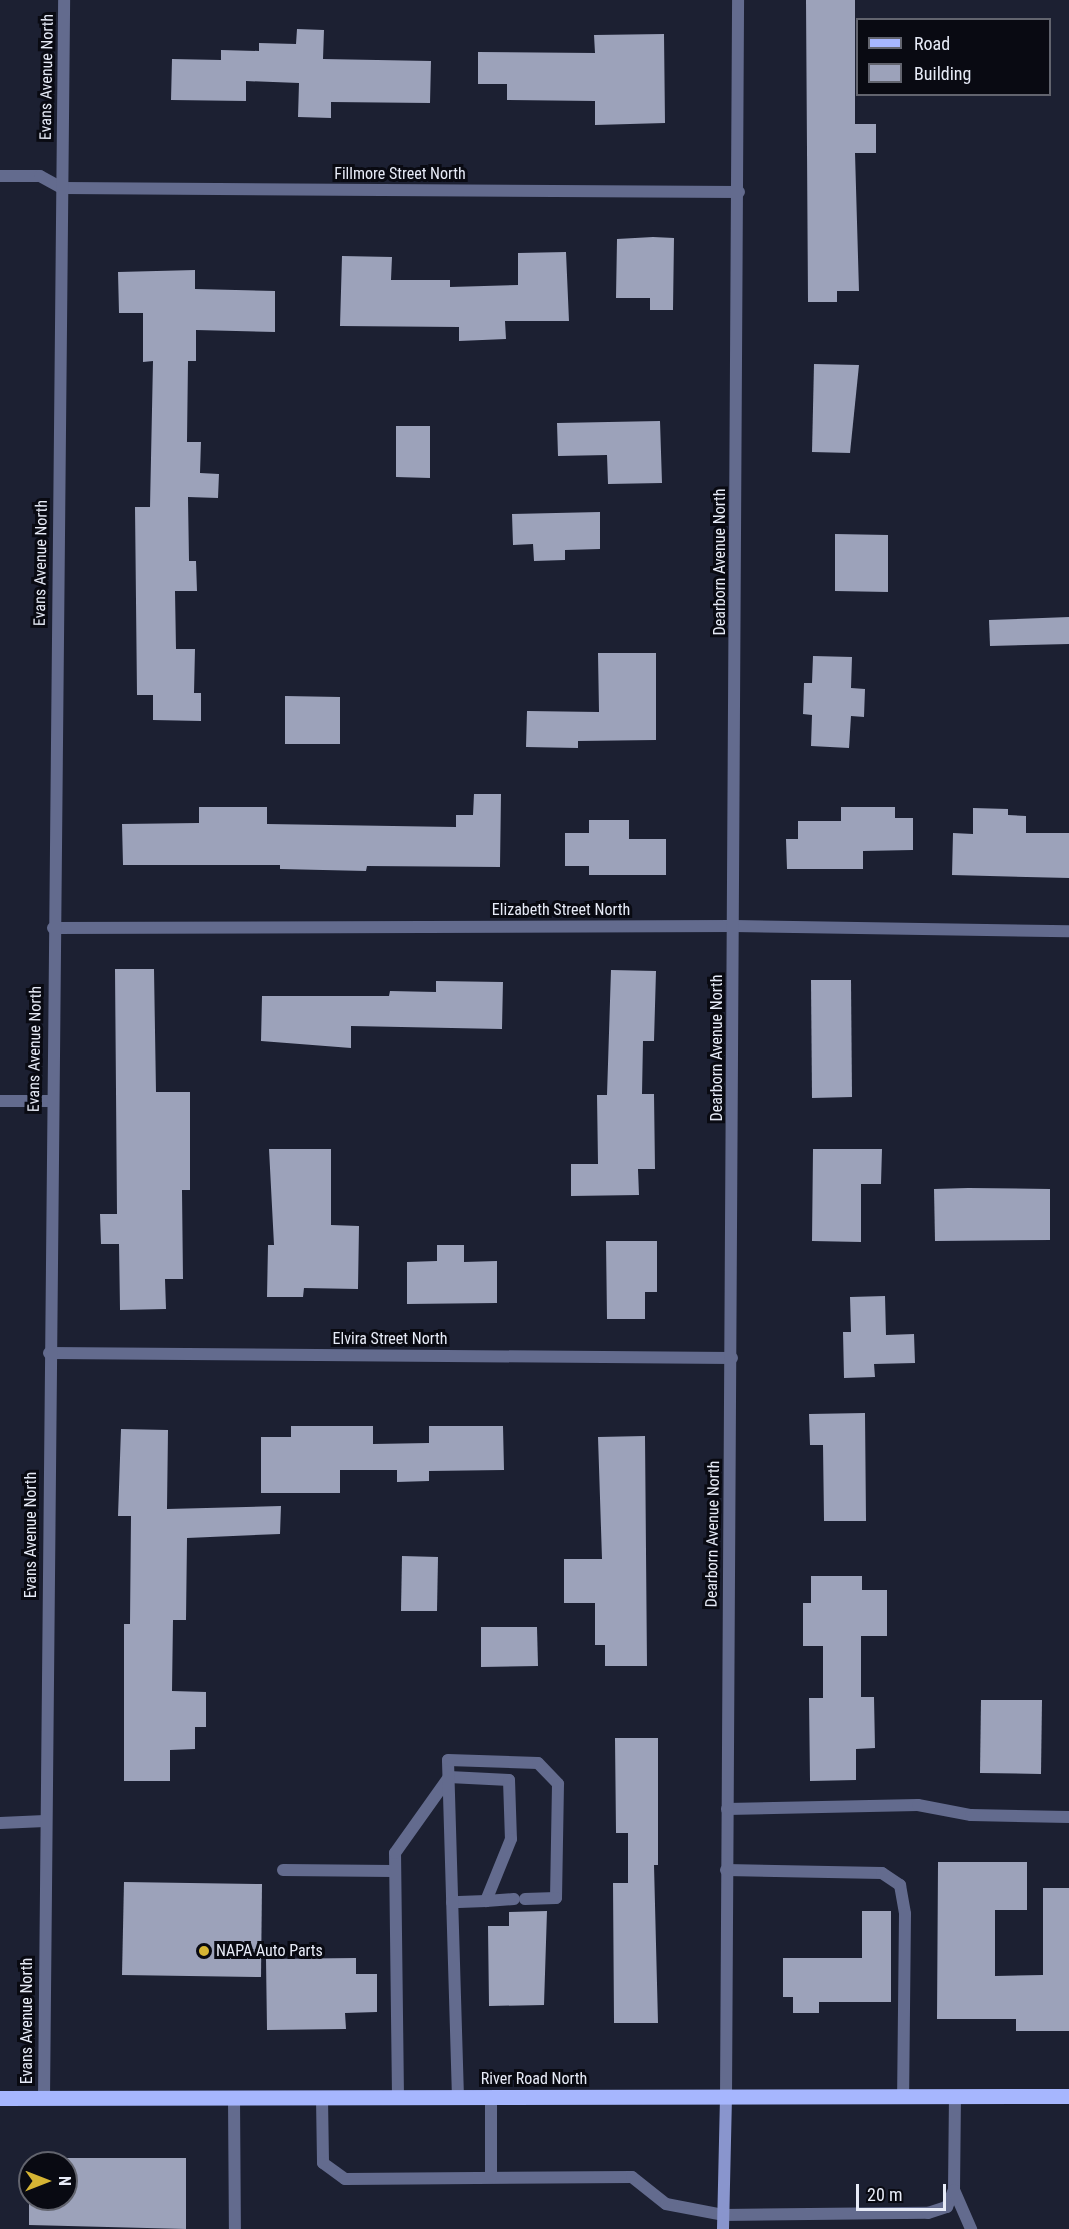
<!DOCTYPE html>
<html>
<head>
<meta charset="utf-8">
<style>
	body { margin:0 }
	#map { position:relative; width:1069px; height:2229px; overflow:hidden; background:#1c2032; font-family:"Roboto Condensed",sans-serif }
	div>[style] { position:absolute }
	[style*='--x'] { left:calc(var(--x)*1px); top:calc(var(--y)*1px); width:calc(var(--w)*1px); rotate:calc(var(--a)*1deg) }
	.building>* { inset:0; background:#9ca2ba }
	.lane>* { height:12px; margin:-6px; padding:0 6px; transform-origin:6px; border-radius:6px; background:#636b8e }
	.street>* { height:12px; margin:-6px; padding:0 6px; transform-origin:6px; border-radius:6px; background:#636b8e }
	.secondary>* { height:12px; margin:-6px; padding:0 6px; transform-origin:6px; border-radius:6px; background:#8995cd }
	.primary>* { height:15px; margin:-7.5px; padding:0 7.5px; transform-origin:7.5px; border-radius:7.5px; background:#a6b6fe }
	.dots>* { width:16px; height:16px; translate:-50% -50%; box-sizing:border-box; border:3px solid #090a12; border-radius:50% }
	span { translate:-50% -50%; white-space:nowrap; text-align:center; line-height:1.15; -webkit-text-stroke:6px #090a12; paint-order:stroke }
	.street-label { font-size:16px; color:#e7ebf7 }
	.poi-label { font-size:16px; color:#e7ebf7 }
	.left { translate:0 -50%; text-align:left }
	.legend { position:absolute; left:856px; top:18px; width:195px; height:78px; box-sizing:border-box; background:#090a12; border:2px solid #62646e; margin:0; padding:8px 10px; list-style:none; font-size:18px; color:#e7ebf7 }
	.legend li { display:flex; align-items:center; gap:12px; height:30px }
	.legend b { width:30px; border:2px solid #62646e }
	.north { position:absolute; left:18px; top:2151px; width:60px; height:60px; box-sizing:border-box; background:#090a12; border:2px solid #62646e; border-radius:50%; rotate:90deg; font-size:16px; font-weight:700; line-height:24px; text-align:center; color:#e7ebf7 }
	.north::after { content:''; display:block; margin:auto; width:21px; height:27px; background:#d6b534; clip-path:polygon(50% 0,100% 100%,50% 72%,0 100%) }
	.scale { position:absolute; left:856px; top:2184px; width:90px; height:27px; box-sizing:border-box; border:3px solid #e7ebf7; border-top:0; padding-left:8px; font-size:18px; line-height:21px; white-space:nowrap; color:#e7ebf7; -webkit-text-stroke:4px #090a12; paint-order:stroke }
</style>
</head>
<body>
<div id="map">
	<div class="building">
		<div style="clip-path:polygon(806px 0,855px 0,855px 124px,876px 124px,876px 153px,855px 153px,859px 291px,837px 291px,837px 302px,808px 302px)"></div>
		<div style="clip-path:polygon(297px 29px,324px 30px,323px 59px,431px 61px,430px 103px,331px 102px,331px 118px,298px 117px,299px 83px,246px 81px,246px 101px,171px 100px,172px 59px,221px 60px,221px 50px,259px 51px,259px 43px,296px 44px)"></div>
		<div style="clip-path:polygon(664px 34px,665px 123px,595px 125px,595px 101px,507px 100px,507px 84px,478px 84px,478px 52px,595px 53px,594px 35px)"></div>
		<div style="clip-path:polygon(653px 237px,674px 238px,673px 310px,650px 310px,650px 298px,616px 298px,617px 239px)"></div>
		<div style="clip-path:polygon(566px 252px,569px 321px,505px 321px,506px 339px,459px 341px,459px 327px,340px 326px,342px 256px,392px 257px,391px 280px,450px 280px,450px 287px,518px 285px,518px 253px)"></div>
		<div style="clip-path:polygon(195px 270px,195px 289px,275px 291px,275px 332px,196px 330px,196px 361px,188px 361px,187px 442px,201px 442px,200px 473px,219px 474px,218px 498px,188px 497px,189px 561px,196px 561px,197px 591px,175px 591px,176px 649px,195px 649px,194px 693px,201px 693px,201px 721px,153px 720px,153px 695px,137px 695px,135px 507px,150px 507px,153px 361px,143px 362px,143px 313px,119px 313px,118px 272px)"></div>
		<div style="clip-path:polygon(814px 364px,859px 365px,850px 453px,812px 452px)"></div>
		<div style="clip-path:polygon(660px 421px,662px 483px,608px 484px,607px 455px,558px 456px,557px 423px)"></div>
		<div style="clip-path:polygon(396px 426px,430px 426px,430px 478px,396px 477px)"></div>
		<div style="clip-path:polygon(600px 512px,600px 549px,565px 550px,565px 560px,534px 561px,533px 544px,513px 545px,512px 514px)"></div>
		<div style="clip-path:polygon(835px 534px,888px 535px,888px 592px,835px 591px)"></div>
		<div style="clip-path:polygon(1069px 617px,1069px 644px,990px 646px,989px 620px)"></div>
		<div style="clip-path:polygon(598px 653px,656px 653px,656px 740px,578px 741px,578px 748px,526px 747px,527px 711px,599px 712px)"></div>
		<div style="clip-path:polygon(813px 656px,852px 657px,851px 688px,865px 689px,864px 717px,851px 716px,849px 748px,811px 746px,812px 715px,803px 714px,804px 683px,812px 683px)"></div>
		<div style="clip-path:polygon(285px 696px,340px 697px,340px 744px,285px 744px)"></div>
		<div style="clip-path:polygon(474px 794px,501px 794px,500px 867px,367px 866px,366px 871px,280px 869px,280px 865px,123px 865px,122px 824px,199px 823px,199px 807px,267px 807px,267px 824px,456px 827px,456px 815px,473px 815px)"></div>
		<div style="clip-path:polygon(841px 807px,895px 807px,895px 818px,913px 818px,913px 850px,863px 851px,863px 869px,787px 869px,786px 839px,798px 839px,798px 821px,841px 821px)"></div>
		<div style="clip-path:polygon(973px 808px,1008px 809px,1008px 815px,1026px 816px,1026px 833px,1069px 833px,1069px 878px,952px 875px,953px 833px,973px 834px)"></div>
		<div style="clip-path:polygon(589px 820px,629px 820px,629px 839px,666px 839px,666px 875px,589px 875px,589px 866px,565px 866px,565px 833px,589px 833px)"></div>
		<div style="clip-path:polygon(115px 969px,154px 969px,156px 1092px,190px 1092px,190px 1190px,182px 1190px,183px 1279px,165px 1279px,166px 1309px,120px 1310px,119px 1244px,101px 1244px,100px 1214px,117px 1214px)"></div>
		<div style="clip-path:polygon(611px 970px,656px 971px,654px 1041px,643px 1041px,642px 1094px,654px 1094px,655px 1169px,638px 1169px,639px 1195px,571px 1196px,571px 1164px,598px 1164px,597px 1095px,607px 1095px)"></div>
		<div style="clip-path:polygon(811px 980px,851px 980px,852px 1097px,812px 1098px)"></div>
		<div style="clip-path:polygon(436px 981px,503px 982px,502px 1029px,351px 1026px,351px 1048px,261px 1041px,262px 996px,389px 996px,390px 991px,436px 992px)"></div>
		<div style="clip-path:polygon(269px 1149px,331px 1149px,331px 1225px,359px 1226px,358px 1289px,304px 1288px,303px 1297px,267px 1297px,268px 1245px,274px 1245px)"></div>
		<div style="clip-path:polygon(813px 1149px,882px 1149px,881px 1184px,861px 1184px,861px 1242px,812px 1241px)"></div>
		<div style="clip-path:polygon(968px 1188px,1050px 1189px,1050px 1240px,935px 1241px,934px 1189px)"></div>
		<div style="clip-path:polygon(606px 1241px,657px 1241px,657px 1292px,645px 1292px,645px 1319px,607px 1319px)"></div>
		<div style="clip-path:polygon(437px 1245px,464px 1245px,464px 1262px,497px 1261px,497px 1303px,407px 1304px,407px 1262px,437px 1261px)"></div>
		<div style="clip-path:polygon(885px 1296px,886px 1335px,914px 1334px,915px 1363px,874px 1364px,875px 1377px,844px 1378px,843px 1332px,851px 1332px,850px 1297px)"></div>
		<div style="clip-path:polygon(865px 1413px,866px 1521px,824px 1521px,823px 1445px,810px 1445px,809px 1414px)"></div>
		<div style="clip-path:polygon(291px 1426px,373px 1426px,373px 1444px,429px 1443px,429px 1426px,503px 1426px,504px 1470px,429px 1471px,429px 1481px,397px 1482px,397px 1470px,340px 1470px,340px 1493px,261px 1493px,261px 1437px,291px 1437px)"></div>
		<div style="clip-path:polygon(121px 1429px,168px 1430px,167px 1509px,281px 1506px,280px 1534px,187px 1538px,186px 1620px,173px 1620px,172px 1691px,206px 1692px,206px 1727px,195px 1727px,195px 1749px,170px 1750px,170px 1781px,124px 1781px,124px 1624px,130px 1624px,131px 1516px,118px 1516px)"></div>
		<div style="clip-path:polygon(645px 1436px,647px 1666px,605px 1666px,605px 1645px,595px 1645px,595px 1603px,564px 1603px,564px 1559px,602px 1559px,598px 1437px)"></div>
		<div style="clip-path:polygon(402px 1556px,438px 1557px,437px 1611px,401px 1611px)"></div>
		<div style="clip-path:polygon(811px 1576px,862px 1576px,862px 1590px,887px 1590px,887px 1636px,861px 1636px,861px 1697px,874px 1697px,875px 1748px,856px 1749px,856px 1780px,810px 1781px,809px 1698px,823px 1698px,823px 1646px,803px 1646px,803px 1603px,811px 1603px)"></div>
		<div style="clip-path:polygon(481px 1627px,537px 1627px,538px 1666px,481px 1667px)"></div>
		<div style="clip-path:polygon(981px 1700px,1042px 1700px,1041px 1774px,980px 1773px)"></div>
		<div style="clip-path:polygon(615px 1738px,658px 1738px,658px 1865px,654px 1865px,658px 2023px,614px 2023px,613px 1883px,628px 1883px,628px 1833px,616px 1833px)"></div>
		<div style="clip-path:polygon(938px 1862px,1027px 1862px,1027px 1910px,995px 1910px,995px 1976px,1043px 1975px,1043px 1888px,1069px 1888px,1069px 2031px,1016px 2031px,1016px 2019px,937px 2019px)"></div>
		<div style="clip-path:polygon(124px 1882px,262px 1884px,261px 1977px,122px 1975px)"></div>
		<div style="clip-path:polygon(547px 1911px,544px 2005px,489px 2006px,488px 1926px,509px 1926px,509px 1912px)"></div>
		<div style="clip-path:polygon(862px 1911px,891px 1911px,891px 2002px,819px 2002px,819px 2013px,793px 2013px,793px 1997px,783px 1997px,783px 1958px,862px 1958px)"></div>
		<div style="clip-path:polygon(356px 1958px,356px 1974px,377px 1974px,377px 2012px,345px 2013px,346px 2029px,267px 2030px,266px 1959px)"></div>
		<div style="clip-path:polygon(evenodd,29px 2158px,186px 2158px,186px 2229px,29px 2225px,29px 2158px,30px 2163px,66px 2163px,66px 2199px,30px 2199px,30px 2163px)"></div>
	</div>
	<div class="lane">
		<div style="--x:0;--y:176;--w:40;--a:0"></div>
		<div style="--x:40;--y:176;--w:25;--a:29"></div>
		<div style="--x:0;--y:1101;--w:51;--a:0"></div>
		<div style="--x:449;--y:1777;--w:60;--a:2.9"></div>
		<div style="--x:509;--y:1780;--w:59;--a:88.1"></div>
		<div style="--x:511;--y:1839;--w:67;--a:112"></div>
		<div style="--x:486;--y:1901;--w:34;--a:178"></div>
		<div style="--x:727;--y:1809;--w:191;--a:-1.2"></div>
		<div style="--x:918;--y:1805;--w:54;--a:10.7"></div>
		<div style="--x:971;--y:1815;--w:98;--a:1.2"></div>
		<div style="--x:0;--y:1823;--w:45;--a:-2.5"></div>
		<div style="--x:283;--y:1870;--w:110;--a:0.5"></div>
		<div style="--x:726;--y:1870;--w:156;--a:1.1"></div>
		<div style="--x:882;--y:1873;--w:22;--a:34"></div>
		<div style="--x:900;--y:1885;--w:29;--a:80"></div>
		<div style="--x:905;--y:1914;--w:182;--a:90.6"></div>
		<div style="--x:486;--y:1901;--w:28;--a:-4"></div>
		<div style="--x:398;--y:2097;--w:244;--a:-90.7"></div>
		<div style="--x:395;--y:1853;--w:93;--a:-54.6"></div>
		<div style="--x:322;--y:2098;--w:65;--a:89.1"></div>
		<div style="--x:323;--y:2163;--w:27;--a:36"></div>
		<div style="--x:345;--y:2179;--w:287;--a:-0.4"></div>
		<div style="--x:632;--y:2177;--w:43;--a:38.5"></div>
		<div style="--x:666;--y:2204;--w:58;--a:10.9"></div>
		<div style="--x:723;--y:2215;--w:205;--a:-0.6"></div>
		<div style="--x:928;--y:2213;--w:20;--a:-18"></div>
		<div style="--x:947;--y:2207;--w:18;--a:-68"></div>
		<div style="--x:954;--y:2190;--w:94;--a:-89.4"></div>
		<div style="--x:458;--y:2098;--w:338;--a:-91.7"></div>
		<div style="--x:448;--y:1760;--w:90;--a:1.9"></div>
		<div style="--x:538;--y:1763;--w:29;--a:46"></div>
		<div style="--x:558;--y:1784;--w:114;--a:91"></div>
		<div style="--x:556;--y:1898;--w:31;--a:178"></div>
		<div style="--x:491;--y:2177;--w:80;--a:-90"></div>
		<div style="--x:954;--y:2190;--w:43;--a:66.4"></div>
	</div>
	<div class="street">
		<div style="--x:62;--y:188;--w:677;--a:0.34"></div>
		<div style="--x:53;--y:928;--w:681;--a:-0.17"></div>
		<div style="--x:734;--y:926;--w:335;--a:0.9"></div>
		<div style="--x:49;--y:1353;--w:683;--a:0.42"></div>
		<div style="--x:726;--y:2097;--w:2097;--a:-89.67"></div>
		<div style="--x:44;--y:2098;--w:2098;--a:-89.45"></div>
		<div style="--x:234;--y:2098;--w:131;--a:89.6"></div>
	</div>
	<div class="secondary">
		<div style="--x:723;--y:2229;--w:132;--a:-88.7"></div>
	</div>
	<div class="primary">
		<div style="--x:0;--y:2098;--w:1069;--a:-0.11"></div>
	</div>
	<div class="dots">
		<div style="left:204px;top:1951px;background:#d6b534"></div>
	</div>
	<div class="street-label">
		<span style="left:47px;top:77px;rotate:-89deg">Evans Avenue North</span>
		<span style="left:400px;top:174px">Fillmore Street North</span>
		<span style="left:720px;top:562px;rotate:-90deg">Dearborn Avenue North</span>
		<span style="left:41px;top:563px;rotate:-89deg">Evans Avenue North</span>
		<span style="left:561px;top:910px">Elizabeth Street North</span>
		<span style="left:717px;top:1048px;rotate:-90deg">Dearborn Avenue North</span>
		<span style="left:35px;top:1049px;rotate:-89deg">Evans Avenue North</span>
		<span style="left:390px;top:1339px">Elvira Street North</span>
		<span style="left:713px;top:1534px;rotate:-89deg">Dearborn Avenue North</span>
		<span style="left:31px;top:1535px;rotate:-90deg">Evans Avenue North</span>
		<span style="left:27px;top:2021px;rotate:-90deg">Evans Avenue North</span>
		<span style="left:534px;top:2079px">River Road North</span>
	</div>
	<div class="poi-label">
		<span class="left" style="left:216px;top:1951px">NAPA Auto Parts</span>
	</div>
	<ul class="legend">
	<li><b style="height:8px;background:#a6b6fe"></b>Road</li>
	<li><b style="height:16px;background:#9ca2ba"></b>Building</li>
	</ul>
	<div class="north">N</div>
	<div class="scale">20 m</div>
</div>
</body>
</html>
